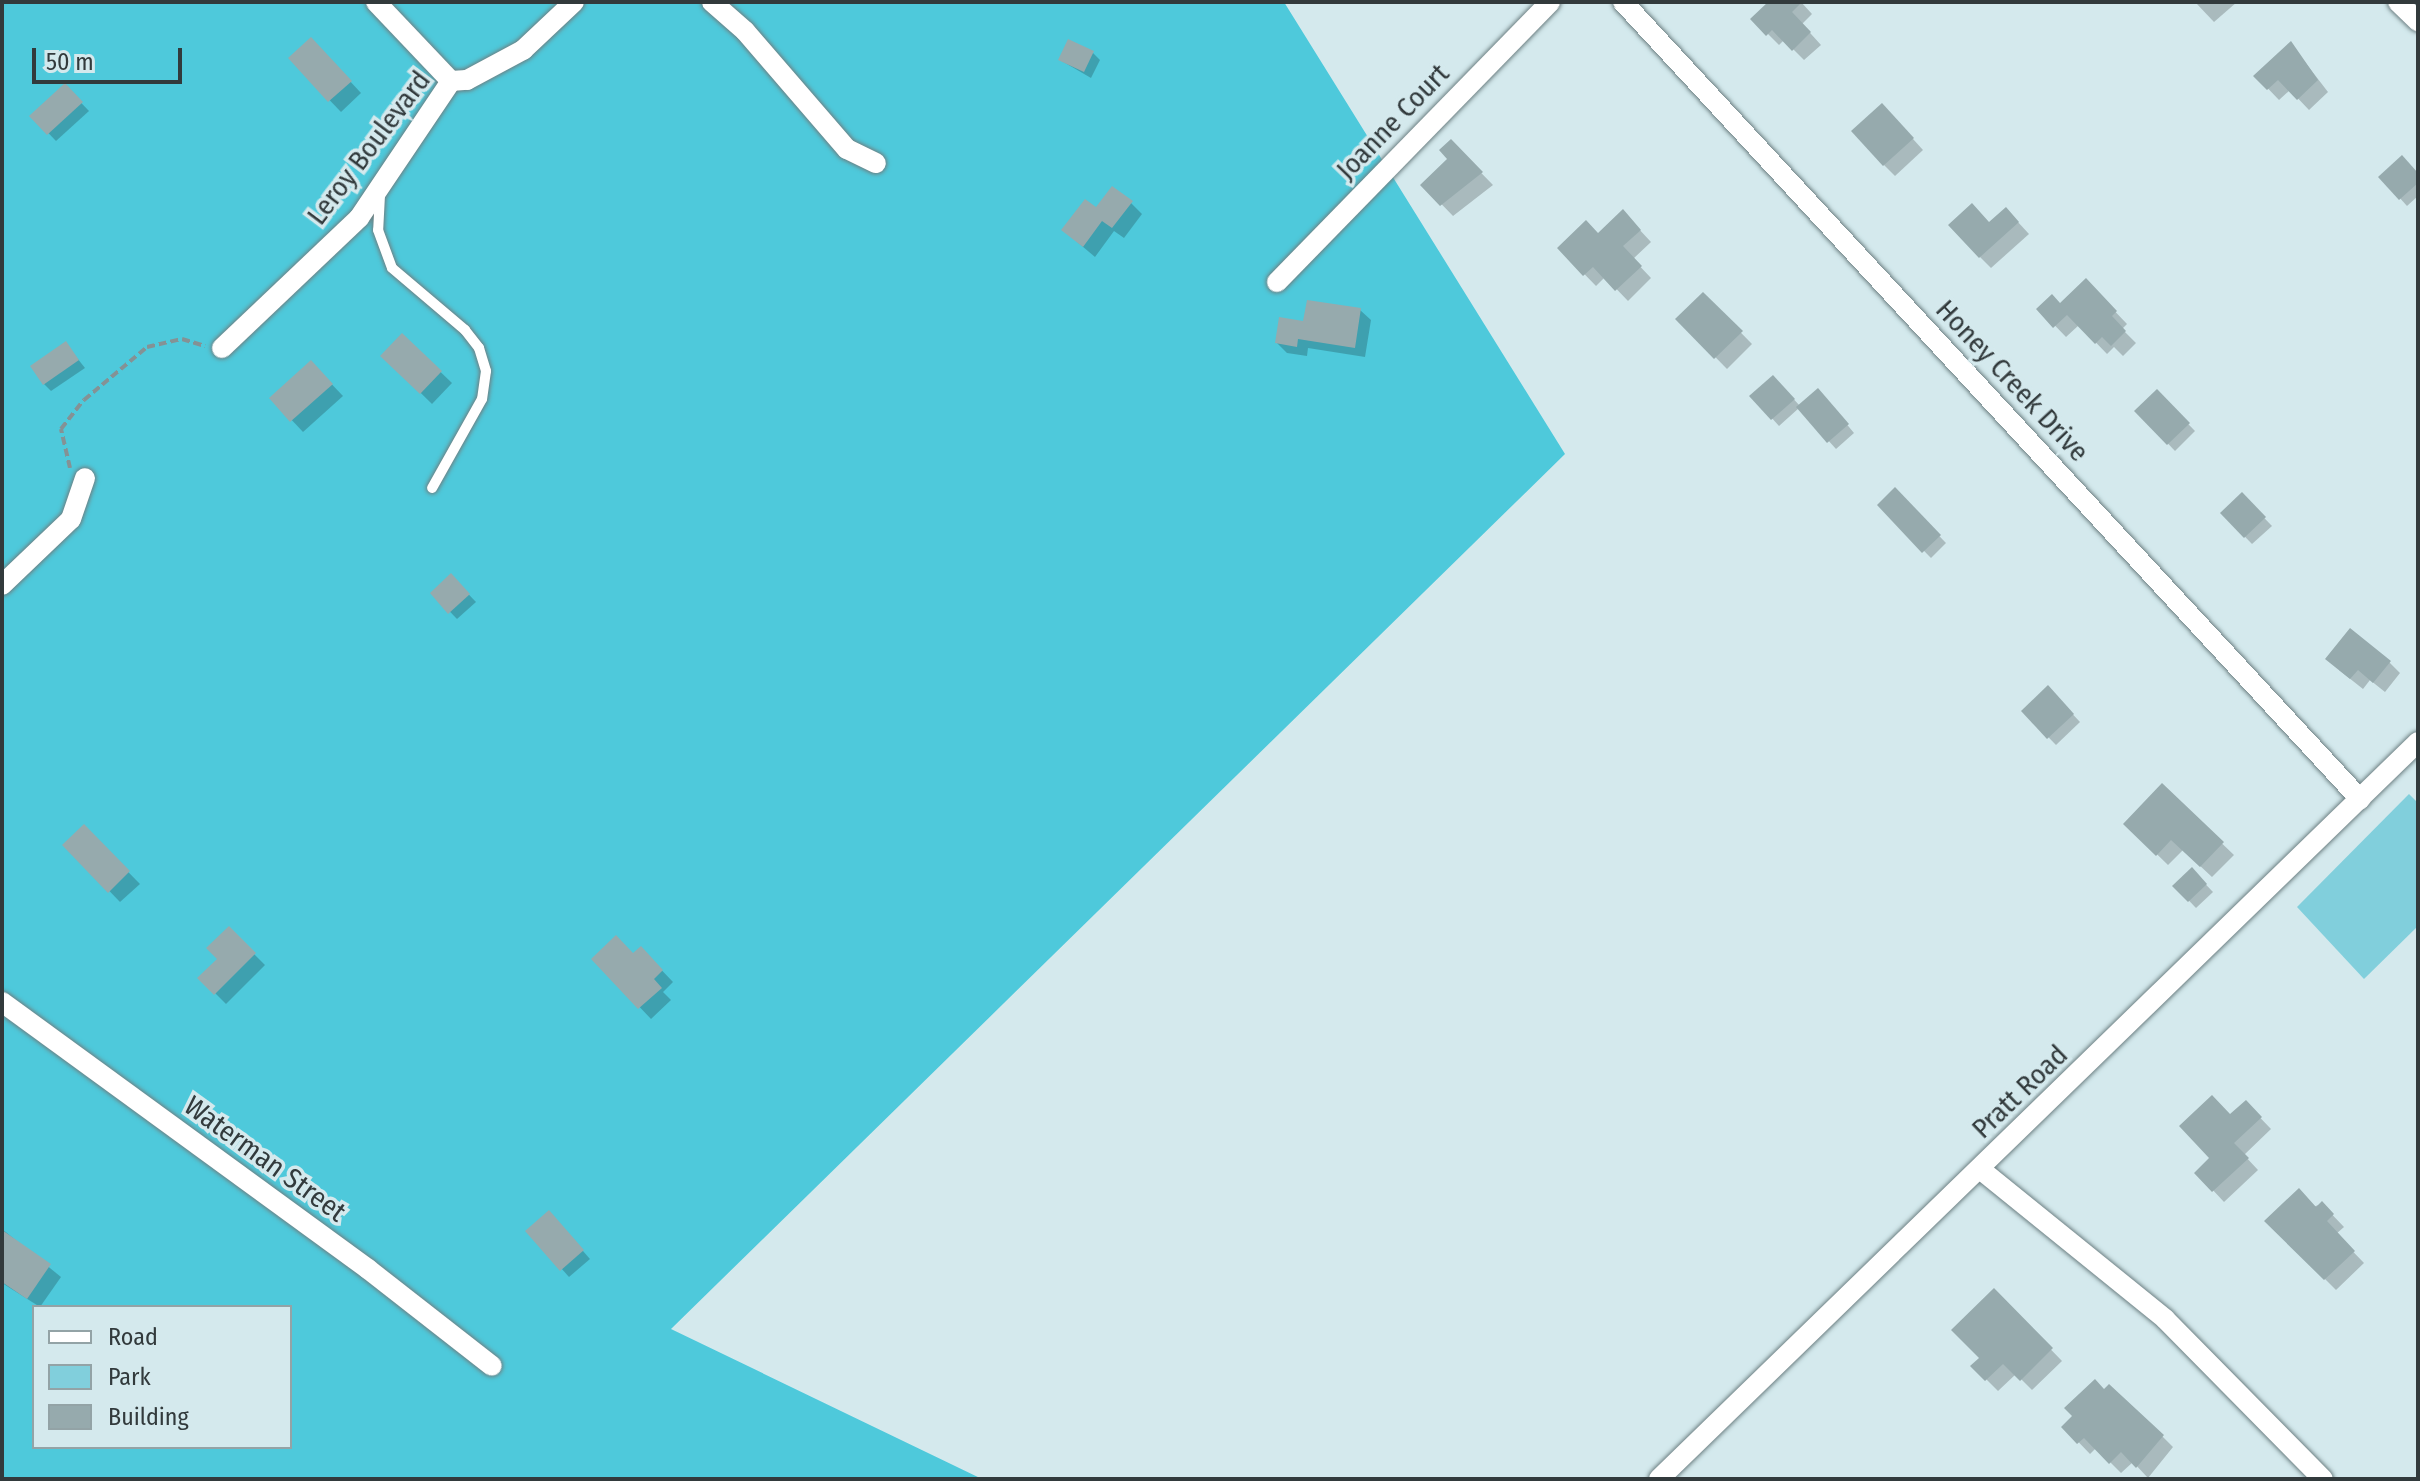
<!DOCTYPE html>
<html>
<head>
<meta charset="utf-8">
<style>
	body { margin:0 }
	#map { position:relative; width:2420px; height:1481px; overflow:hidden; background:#d4e9ed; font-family:"Fira Sans Condensed",sans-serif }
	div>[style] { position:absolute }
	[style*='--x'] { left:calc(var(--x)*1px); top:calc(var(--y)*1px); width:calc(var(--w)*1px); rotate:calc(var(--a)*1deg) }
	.green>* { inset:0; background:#81cfdc }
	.forest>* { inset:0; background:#4ec9db }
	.shadow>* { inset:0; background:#0003 }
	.building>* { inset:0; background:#96aaad }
	.path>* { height:4px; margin-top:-2px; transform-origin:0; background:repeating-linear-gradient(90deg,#849295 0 8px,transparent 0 12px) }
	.roads { filter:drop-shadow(0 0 2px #6d8083) drop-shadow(0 0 2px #6d8083) }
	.lane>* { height:10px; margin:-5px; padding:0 5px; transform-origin:5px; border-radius:5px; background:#fff }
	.street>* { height:20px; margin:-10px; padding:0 10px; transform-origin:10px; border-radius:10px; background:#fff }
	span { translate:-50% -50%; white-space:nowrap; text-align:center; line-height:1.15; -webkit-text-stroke:7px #d4e9ed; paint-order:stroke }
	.street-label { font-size:28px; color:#323a3c }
	.frame { position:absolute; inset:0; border:4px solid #323a3c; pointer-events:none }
	.legend { position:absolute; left:32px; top:1305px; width:260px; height:144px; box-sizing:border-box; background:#d4e9ed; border:2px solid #93a3a6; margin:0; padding:10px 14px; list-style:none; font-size:24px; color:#323a3c }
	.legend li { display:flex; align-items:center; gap:16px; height:40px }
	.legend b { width:40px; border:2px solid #93a3a6 }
	.scale { position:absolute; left:32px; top:48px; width:150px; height:36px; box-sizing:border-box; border:4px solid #323a3c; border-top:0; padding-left:10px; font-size:24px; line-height:28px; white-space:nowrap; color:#323a3c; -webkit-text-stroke:6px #d4e9ed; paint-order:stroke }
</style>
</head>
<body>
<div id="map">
	<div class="green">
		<div style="clip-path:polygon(2409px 794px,2418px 803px,2418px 926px,2364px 979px,2297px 907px)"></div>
	</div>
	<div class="forest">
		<div style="clip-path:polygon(evenodd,2px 2px,1284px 2px,1565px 454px,671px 1329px,982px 1479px,2px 1479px,2px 2px,34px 1307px,290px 1307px,290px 1447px,34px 1447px,34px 1307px)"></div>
	</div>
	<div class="shadow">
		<div style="clip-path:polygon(1771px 2px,1801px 2px,1812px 14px,1802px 24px,1821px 45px,1804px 60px,1784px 40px,1779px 45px,1753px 19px)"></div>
		<div style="clip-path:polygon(2195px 2px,2237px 2px,2214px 22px)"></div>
		<div style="clip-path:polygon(2291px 44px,2328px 92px,2309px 110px,2290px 90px,2279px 100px,2256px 76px)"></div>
		<div style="clip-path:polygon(322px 51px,361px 93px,341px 112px,290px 59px)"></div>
		<div style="clip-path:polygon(1093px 53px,1100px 60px,1091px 78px,1060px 60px)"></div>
		<div style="clip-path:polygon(65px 86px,89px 111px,56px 141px,32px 116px)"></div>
		<div style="clip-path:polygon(1893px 117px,1923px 150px,1895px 176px,1884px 165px)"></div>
		<div style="clip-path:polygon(1451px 142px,1493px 185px,1453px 216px,1423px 185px,1450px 159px)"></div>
		<div style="clip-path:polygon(2418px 175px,2418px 196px,2407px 206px,2381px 177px)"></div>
		<div style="clip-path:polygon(1131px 203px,1142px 214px,1124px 238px,1114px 231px,1095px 257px,1063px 230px,1096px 210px)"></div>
		<div style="clip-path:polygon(1623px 212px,1651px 242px,1633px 259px,1651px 278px,1628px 301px,1605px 277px,1596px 286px,1559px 248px,1598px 235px)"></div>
		<div style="clip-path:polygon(2017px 221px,2029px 234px,1991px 268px,1980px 257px,1990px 225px)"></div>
		<div style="clip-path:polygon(2086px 281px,2127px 324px,2122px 329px,2136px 343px,2123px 356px,2114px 347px,2107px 354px,2079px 325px,2066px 337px,2039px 309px,2060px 306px)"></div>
		<div style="clip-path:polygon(1703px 294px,1752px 344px,1727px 369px,1678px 319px)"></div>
		<div style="clip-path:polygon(1360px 310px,1371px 320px,1365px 357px,1308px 348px,1307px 356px,1287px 353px,1277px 343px,1305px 324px)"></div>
		<div style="clip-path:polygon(402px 335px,452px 383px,432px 404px,383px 356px)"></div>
		<div style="clip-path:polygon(66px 344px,85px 368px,51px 391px,44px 384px)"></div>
		<div style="clip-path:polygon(322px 374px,343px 396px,303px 432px,271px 398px)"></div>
		<div style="clip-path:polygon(1773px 377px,1800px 406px,1825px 398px,1854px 433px,1836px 449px,1799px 408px,1779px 426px,1752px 396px)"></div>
		<div style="clip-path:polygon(2157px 392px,2195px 431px,2175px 451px,2137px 411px)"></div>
		<div style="clip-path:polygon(1895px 490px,1946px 543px,1931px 558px,1879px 505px)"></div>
		<div style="clip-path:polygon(2242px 495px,2272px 526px,2252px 544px,2222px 513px)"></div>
		<div style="clip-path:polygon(451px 576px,476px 602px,457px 619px,432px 593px)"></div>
		<div style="clip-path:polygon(2389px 662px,2400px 673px,2385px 692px,2370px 680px,2363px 689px,2339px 670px)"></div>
		<div style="clip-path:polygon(2048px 688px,2080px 722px,2056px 745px,2023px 711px)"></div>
		<div style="clip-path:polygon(2162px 786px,2234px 855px,2212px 877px,2183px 850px,2168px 865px,2126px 824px)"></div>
		<div style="clip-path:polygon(84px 827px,140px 884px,120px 902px,65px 845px)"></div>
		<div style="clip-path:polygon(2192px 870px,2213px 892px,2196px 908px,2175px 886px)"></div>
		<div style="clip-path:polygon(229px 929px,265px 965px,226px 1004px,200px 978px,219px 959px)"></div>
		<div style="clip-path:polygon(633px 956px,652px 960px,673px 982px,663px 992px,671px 1000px,651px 1019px,594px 959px)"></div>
		<div style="clip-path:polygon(2246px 1103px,2271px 1129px,2244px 1155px,2258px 1170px,2224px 1202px,2197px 1173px,2212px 1158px,2230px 1117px)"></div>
		<div style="clip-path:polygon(2322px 1204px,2344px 1227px,2336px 1234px,2364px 1263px,2336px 1290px,2267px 1221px)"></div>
		<div style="clip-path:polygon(556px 1220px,590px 1259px,569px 1277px,528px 1231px)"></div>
		<div style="clip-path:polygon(2px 1229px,61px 1277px,40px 1307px,2px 1283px)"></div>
		<div style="clip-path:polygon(1994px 1291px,2062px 1361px,2032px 1390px,2016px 1374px,1998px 1391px,1973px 1366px,1982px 1358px)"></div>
		<div style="clip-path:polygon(2064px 1427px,2162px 1436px,2173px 1447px,2148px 1478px,2133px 1462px,2121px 1473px,2096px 1448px,2090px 1454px)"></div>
	</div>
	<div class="building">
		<div style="clip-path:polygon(1768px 2px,1802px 2px,1792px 12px,1811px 32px,1792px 51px,1772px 30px,1766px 36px,1750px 19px)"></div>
		<div style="clip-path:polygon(311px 37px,352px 81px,328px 102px,288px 58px)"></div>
		<div style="clip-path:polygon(1068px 39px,1094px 51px,1084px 72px,1058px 60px)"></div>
		<div style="clip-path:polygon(2291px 41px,2318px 80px,2297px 100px,2278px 80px,2267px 90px,2253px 76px)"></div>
		<div style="clip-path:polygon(65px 83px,83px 102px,47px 135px,29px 116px)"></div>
		<div style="clip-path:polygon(1882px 103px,1914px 138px,1883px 166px,1851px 131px)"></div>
		<div style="clip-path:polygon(1451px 139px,1483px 172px,1440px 206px,1420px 185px,1447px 159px,1439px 150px)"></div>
		<div style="clip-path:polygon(2402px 155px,2418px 173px,2418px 183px,2399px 200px,2378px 177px)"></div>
		<div style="clip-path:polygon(1112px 186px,1133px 201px,1112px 228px,1102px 221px,1083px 247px,1061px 230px,1085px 199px,1096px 207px)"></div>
		<div style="clip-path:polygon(1972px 203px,1989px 222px,2006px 207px,2019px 222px,1979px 258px,1948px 225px)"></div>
		<div style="clip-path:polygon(1623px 209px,1641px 230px,1623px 246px,1642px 266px,1615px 291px,1593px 267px,1583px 276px,1557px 248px,1586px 220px,1598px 233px)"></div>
		<div style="clip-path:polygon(2086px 278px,2117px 311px,2112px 316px,2126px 331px,2111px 346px,2102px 337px,2095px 344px,2067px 315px,2053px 328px,2036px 309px,2052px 294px,2060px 303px)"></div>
		<div style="clip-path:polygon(1703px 292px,1743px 331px,1714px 359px,1675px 319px)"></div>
		<div style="clip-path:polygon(1307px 300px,1361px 308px,1355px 348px,1298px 339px,1297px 347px,1275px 343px,1279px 317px,1303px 321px)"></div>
		<div style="clip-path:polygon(402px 333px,442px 371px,420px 394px,380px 356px)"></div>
		<div style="clip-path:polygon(66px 341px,79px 360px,43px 385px,30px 366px)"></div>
		<div style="clip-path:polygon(311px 360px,333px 384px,290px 422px,269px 398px)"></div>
		<div style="clip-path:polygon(1773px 375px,1795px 399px,1771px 420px,1749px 396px)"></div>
		<div style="clip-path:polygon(1818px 388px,1849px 424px,1827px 443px,1796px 407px)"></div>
		<div style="clip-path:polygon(2157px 389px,2190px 423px,2167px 445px,2134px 411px)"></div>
		<div style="clip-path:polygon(1895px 487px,1941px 535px,1922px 553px,1877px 505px)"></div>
		<div style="clip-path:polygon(2242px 492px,2266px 517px,2244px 538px,2220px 513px)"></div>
		<div style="clip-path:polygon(451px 573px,470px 594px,448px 614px,430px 593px)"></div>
		<div style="clip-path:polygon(2350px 628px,2391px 661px,2373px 683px,2358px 670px,2350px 679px,2325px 659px)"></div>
		<div style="clip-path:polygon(2048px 685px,2074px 714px,2047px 739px,2021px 711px)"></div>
		<div style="clip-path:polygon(2162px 783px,2224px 842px,2200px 867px,2171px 840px,2156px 856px,2123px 824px)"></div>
		<div style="clip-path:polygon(84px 824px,130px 871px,108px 893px,62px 845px)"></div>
		<div style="clip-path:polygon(2192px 867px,2207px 884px,2188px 902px,2172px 886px)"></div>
		<div style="clip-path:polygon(229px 926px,256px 953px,214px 995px,197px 978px,217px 959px,206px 948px)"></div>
		<div style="clip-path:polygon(616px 935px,633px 953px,641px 946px,663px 970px,654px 979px,662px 988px,638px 1009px,591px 959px)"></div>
		<div style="clip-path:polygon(2212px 1095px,2230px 1114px,2246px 1100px,2262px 1117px,2234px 1143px,2249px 1158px,2212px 1192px,2194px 1173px,2209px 1158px,2179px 1126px)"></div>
		<div style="clip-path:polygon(2299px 1188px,2316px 1207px,2322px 1201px,2334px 1214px,2327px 1221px,2355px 1251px,2324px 1280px,2264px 1221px)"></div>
		<div style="clip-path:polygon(549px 1210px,584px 1250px,560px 1271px,525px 1231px)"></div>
		<div style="clip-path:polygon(2px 1230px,51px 1264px,27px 1299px,2px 1282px)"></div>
		<div style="clip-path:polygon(1994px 1288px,2053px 1348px,2020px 1381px,2003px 1364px,1985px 1381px,1970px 1366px,1979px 1358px,1951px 1330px)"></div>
		<div style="clip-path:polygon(2095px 1379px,2104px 1389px,2109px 1384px,2164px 1435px,2136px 1468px,2121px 1452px,2109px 1464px,2084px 1438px,2077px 1444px,2061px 1427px,2072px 1416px,2064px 1408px)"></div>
	</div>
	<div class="path">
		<div style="--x:70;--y:468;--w:40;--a:-103"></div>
		<div style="--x:61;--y:429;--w:37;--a:-52"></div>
		<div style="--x:84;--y:400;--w:82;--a:-40.1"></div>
		<div style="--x:147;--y:347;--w:36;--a:-13"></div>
		<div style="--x:182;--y:339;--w:24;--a:17"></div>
	</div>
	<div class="roads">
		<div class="lane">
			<div style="--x:380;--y:195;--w:35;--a:93"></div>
			<div style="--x:378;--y:230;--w:40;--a:69.8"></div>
			<div style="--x:392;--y:268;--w:96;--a:40.3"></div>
			<div style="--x:465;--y:330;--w:23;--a:52"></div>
			<div style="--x:479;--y:348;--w:24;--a:73"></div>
			<div style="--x:486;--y:371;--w:28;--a:98"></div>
			<div style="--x:482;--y:399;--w:102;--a:119.3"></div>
		</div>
		<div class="street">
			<div style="--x:376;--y:2;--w:109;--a:46.5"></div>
			<div style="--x:712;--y:2;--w:44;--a:41.3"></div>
			<div style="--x:745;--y:31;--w:156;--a:49.2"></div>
			<div style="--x:847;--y:149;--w:32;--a:26"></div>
			<div style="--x:1623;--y:2;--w:1086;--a:47.24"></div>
			<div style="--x:2398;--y:2;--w:28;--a:44"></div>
			<div style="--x:1277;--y:282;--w:391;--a:-45.7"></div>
			<div style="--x:222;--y:348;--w:189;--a:-43.5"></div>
			<div style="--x:359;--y:218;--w:165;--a:-56.1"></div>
			<div style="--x:451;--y:81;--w:16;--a:-4"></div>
			<div style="--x:467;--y:80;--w:64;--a:-28.2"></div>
			<div style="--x:523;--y:50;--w:70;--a:-43.3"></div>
			<div style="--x:2;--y:585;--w:95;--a:-43.7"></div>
			<div style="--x:71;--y:519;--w:43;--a:-71.1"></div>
			<div style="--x:2;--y:1002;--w:453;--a:36.1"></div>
			<div style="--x:368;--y:1269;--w:157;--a:38"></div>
			<div style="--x:1980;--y:1169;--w:238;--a:39"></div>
			<div style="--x:2165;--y:1319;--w:225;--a:45.4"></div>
			<div style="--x:1659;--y:1479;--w:1058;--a:-44.16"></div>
		</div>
	</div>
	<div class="street-label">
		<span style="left:1393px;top:122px;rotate:-46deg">Joanne Court</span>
		<span style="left:369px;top:148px;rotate:-53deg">Leroy Boulevard</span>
		<span style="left:2012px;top:381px;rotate:47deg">Honey Creek Drive</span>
		<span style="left:2020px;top:1092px;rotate:-44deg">Pratt Road</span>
		<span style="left:265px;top:1159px;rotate:36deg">Waterman Street</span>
	</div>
	<div class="frame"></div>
	<ul class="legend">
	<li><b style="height:10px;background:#fff"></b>Road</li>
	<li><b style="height:22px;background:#81cfdc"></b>Park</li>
	<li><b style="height:22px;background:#96aaad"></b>Building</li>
	</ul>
	<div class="scale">50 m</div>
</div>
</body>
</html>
